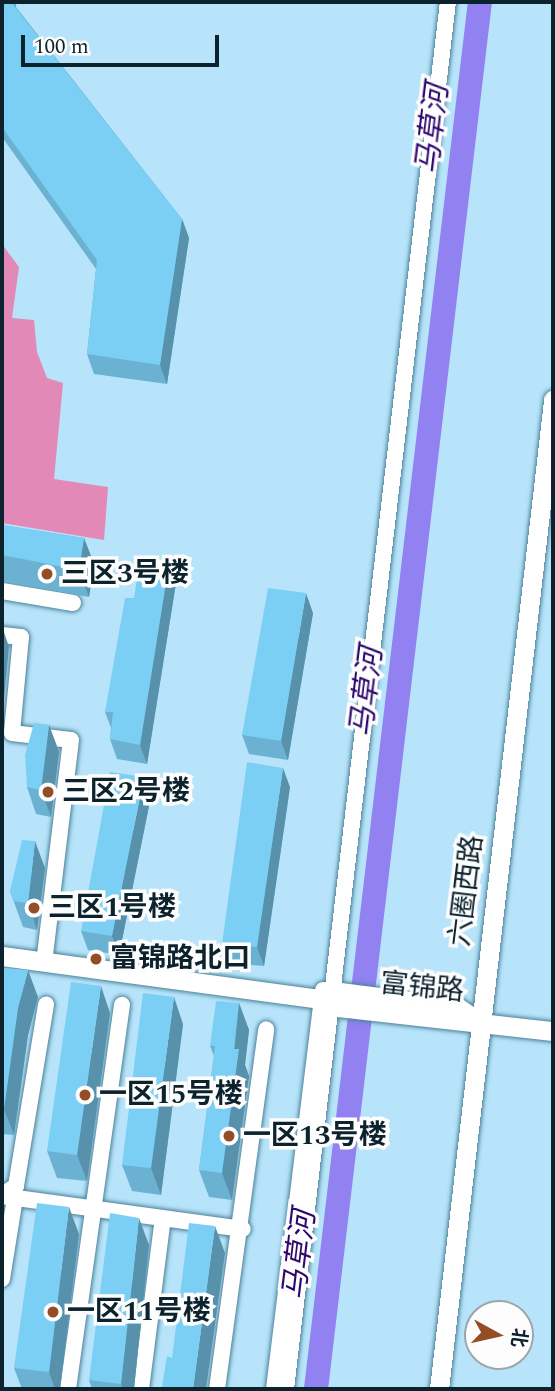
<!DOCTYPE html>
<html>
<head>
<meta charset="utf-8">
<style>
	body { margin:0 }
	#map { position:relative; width:555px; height:1391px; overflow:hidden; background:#b7e4fa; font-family:Spectral,"Noto Sans SC",serif }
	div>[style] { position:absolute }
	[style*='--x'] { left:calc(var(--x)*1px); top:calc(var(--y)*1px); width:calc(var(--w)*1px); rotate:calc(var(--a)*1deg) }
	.green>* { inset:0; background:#e289b7 }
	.river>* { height:24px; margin:-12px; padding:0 12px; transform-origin:12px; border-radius:12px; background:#9281f0 }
	.roads { filter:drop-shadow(0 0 2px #4b829a) drop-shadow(0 0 2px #4b829a) }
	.minor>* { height:16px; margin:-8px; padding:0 8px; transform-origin:8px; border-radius:8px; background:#fff }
	.tertiary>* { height:19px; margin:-9.5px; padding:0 9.5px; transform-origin:9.5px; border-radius:9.5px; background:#fff }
	.wall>* { inset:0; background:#6bb2d2 }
	.shaded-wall>* { inset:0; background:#5791ab }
	.building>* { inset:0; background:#7ccff4 }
	.dots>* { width:19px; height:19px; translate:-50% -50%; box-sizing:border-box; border:4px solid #fdfdfd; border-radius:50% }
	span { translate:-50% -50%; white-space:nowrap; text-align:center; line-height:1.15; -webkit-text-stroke:7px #fdfdfd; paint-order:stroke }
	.poi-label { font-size:28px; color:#0c232d; font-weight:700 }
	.left { translate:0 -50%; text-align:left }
	.street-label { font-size:28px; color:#0c232d }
	.water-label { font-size:30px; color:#2c076e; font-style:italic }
	.frame { position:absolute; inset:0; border:4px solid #0c232d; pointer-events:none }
	.north { position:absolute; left:464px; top:1300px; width:70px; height:70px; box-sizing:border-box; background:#fdfdfd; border:2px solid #9da6aa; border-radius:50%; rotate:98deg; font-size:19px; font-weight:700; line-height:28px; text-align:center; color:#0c232d }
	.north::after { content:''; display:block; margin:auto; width:24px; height:32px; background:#944e26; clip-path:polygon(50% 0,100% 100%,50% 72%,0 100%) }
	.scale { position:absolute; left:21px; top:35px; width:198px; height:32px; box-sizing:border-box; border:4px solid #0c232d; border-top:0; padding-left:9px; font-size:21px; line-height:24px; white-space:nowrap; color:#0c232d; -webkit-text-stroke:5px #fdfdfd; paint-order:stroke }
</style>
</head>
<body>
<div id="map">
	<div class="green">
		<div style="clip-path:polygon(2px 244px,19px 267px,12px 318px,34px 320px,37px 352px,47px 378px,63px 383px,54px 479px,108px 487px,104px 540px,2px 523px)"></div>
	</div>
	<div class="river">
		<div style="--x:316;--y:1389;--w:1397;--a:-83.26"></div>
	</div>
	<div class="roads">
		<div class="minor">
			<div style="--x:2;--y:591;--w:72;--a:9.6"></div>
			<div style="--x:2;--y:635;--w:19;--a:6"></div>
			<div style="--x:21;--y:637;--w:96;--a:95.4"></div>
			<div style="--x:12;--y:733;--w:59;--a:6.8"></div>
			<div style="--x:71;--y:740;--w:224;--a:96.9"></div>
			<div style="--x:2;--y:1195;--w:17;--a:-33"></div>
			<div style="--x:16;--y:1186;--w:184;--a:-80.6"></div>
			<div style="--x:2;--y:1196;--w:243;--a:7.8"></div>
			<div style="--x:2;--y:1279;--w:82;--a:-80.9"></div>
			<div style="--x:68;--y:1389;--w:388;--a:-82"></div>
			<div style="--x:141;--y:1389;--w:172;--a:-82.7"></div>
			<div style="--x:217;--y:1389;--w:363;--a:-82.2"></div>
			<div style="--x:274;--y:1389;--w:402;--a:-83"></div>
			<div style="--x:286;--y:1389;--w:1396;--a:-83.34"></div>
		</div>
		<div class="tertiary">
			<div style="--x:2;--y:956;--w:320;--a:7.7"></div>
			<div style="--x:319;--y:999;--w:21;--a:23"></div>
			<div style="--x:338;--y:1007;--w:216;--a:6.4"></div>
			<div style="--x:319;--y:999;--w:22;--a:-18"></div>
			<div style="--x:340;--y:992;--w:118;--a:7.3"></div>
			<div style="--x:457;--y:1007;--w:27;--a:34"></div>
			<div style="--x:439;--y:1389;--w:996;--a:-83.42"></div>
		</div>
	</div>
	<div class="wall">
		<div style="clip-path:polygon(2px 2px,16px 2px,16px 7px,182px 219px,189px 238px,167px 384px,94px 374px,87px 354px,96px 269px,2px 137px)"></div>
		<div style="clip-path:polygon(2px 525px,84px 538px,94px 564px,89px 597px,2px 581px)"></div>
		<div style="clip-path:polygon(176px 583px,147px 764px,117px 759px,110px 739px,111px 728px,105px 712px,134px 598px)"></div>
		<div style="clip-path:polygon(313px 613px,288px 760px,249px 754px,242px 735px)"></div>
		<div style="clip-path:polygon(49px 725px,59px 752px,51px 817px,36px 814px,27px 787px)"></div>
		<div style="clip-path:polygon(290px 787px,264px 966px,229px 963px,222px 944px)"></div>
		<div style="clip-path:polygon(151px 796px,119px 955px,88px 950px,81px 931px)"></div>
		<div style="clip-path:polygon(45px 868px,37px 930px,23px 927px,10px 891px)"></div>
		<div style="clip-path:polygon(2px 968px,38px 997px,28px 1035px,14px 1135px,2px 1134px)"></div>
		<div style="clip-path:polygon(239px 1003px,249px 1030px,245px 1065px,249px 1076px,232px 1200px,209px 1197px,199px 1170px,214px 1056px,210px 1046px)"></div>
		<div style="clip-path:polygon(110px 1013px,87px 1181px,57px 1178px,47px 1151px)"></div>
		<div style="clip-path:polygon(183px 1024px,161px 1195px,132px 1191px,122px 1165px)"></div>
		<div style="clip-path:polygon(79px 1234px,60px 1389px,22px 1389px,14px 1368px)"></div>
		<div style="clip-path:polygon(149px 1245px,134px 1389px,92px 1389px,89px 1380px)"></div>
	</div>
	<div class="shaded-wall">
		<div style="clip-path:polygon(182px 219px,189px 238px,167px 384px,160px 365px)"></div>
		<div style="clip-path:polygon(84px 538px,94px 564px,89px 597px,79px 570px)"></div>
		<div style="clip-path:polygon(169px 564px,176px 583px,147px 764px,140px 745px)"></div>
		<div style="clip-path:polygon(306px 593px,313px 613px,288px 760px,281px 741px)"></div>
		<div style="clip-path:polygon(2px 626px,9px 647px,2px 720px)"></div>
		<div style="clip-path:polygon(49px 725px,59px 752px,51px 817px,41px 790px)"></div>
		<div style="clip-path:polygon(283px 768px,290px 787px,264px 966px,257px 947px)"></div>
		<div style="clip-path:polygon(144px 777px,151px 796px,119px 955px,112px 936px)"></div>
		<div style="clip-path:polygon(35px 841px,45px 868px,37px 930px,28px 903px)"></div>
		<div style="clip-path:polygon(28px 970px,38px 997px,28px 1035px,14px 1135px,4px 1109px,18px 1008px)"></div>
		<div style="clip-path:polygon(101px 986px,110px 1013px,87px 1181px,77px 1155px)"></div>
		<div style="clip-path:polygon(174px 997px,183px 1024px,161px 1195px,151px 1168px)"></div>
		<div style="clip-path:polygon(239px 1003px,249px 1030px,245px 1065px,249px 1076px,232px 1200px,222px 1173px)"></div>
		<div style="clip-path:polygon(69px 1207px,79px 1234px,60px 1389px,55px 1389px,49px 1372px)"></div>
		<div style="clip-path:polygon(139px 1218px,149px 1245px,134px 1389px,123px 1389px,121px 1384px)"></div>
		<div style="clip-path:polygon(215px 1226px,225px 1253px,206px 1389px,193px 1389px)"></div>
	</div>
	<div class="building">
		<div style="clip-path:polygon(2px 2px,11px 2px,182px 219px,160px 365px,87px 354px,97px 260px,2px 127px)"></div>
		<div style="clip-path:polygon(2px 525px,84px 538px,79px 570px,2px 555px)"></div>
		<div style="clip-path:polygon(140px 560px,169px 564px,140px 745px,110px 739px,113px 712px,105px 712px,125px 598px,134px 598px)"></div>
		<div style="clip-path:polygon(268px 588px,306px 593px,281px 741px,242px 735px)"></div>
		<div style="clip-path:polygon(34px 723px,49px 725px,41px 790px,27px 787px,25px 755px)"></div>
		<div style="clip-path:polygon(247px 762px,283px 768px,257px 947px,222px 944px)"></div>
		<div style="clip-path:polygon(110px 772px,144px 777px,112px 936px,81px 931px)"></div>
		<div style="clip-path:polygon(22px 840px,35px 841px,28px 903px,13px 901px,10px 891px)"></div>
		<div style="clip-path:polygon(2px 968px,28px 970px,18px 1008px,4px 1109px,2px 1108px)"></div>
		<div style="clip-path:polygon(71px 982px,101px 986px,77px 1155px,47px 1151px)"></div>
		<div style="clip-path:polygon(143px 993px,174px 997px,151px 1168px,122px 1165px)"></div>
		<div style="clip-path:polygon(216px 1001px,239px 1003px,234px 1049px,239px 1049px,222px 1173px,199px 1170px,215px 1046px,210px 1046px)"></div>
		<div style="clip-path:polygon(37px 1203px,69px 1207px,49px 1372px,14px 1368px)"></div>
		<div style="clip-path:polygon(110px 1213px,139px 1218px,121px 1384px,89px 1380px)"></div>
		<div style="clip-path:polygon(189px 1223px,215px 1226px,193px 1389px,179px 1389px,162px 1387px,167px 1356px,172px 1358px)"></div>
	</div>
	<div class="dots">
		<div style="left:47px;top:574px;background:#944e26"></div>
		<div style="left:48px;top:792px;background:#944e26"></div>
		<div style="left:34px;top:908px;background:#944e26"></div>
		<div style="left:96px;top:959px;background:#944e26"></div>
		<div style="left:85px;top:1095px;background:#944e26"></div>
		<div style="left:229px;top:1136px;background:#944e26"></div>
		<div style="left:53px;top:1312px;background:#944e26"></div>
	</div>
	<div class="poi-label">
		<span class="left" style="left:61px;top:574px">三区3号楼</span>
		<span class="left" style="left:62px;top:792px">三区2号楼</span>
		<span class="left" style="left:48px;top:908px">三区1号楼</span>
		<span class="left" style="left:110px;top:959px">富锦路北口</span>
		<span class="left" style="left:99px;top:1095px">一区15号楼</span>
		<span class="left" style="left:243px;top:1136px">一区13号楼</span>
		<span class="left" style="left:67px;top:1312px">一区11号楼</span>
	</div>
	<div class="street-label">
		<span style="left:467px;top:891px;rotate:-83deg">六圈西路</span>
		<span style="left:422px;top:988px;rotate:6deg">富锦路</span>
	</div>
	<div class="water-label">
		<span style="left:433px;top:129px;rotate:-83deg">马草河</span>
		<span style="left:367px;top:692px;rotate:-83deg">马草河</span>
		<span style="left:300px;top:1255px;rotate:-83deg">马草河</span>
	</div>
	<div class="frame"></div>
	<div class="north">北</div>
	<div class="scale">100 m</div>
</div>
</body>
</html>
